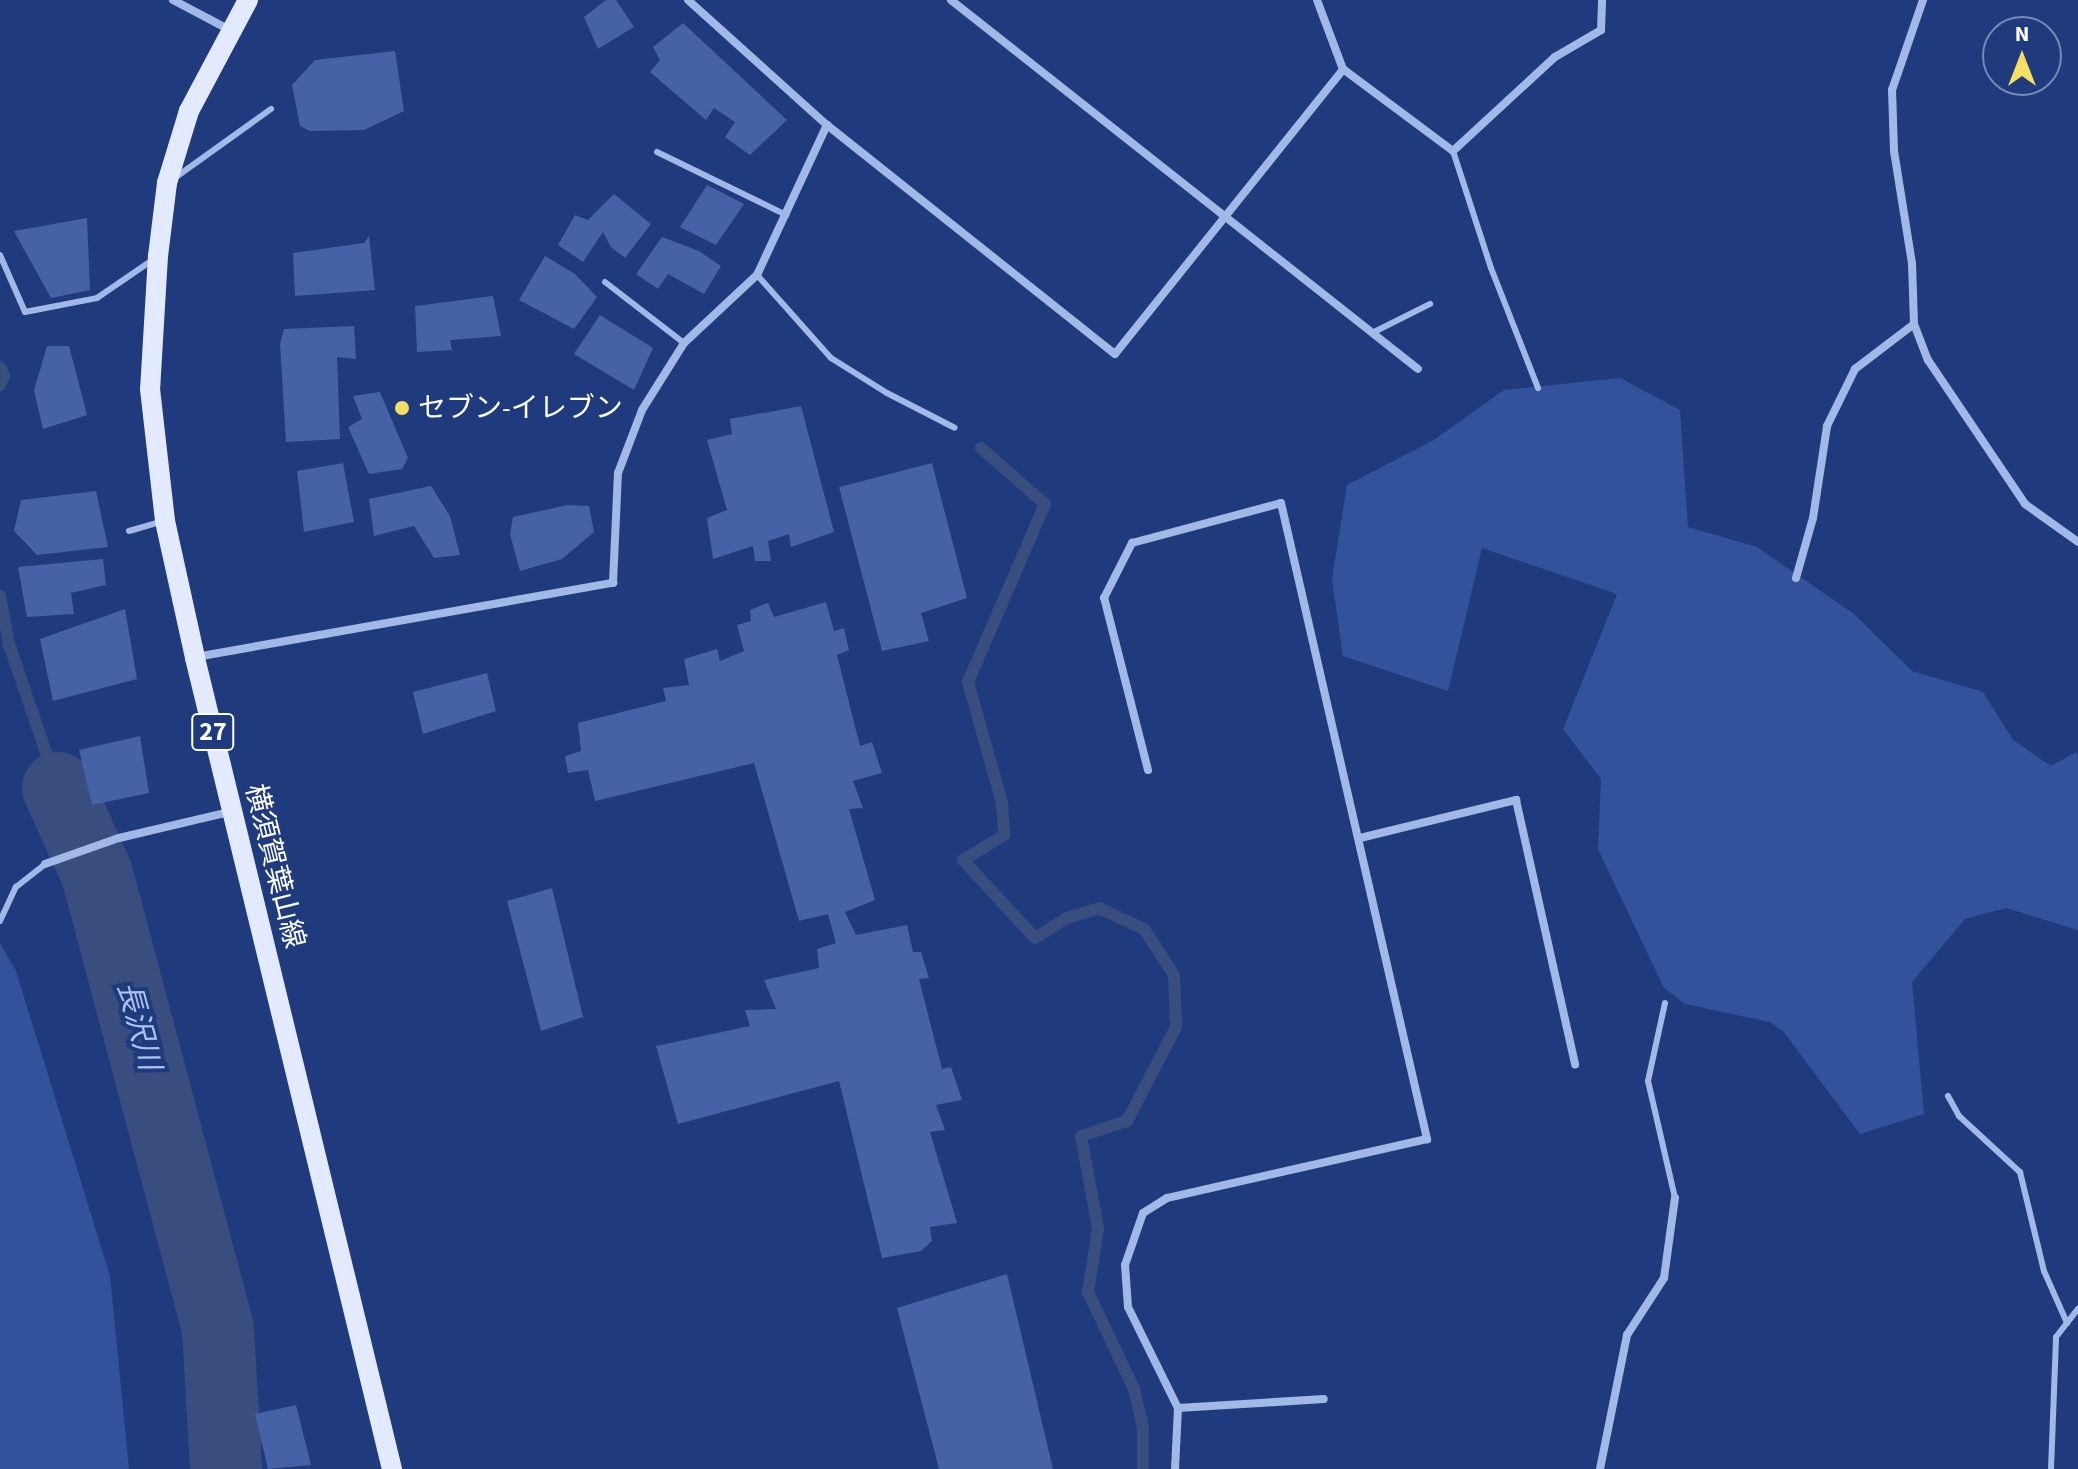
<!DOCTYPE html>
<html>
<head>
<meta charset="utf-8">
<style>
	body { margin:0 }
	#map { position:relative; width:2078px; height:1469px; overflow:hidden; background:#1f3b7d; font-family:"Source Sans 3","Noto Sans JP",sans-serif }
	div>[style] { position:absolute }
	[style*='--x'] { left:calc(var(--x)*1px); top:calc(var(--y)*1px); width:calc(var(--w)*1px); rotate:calc(var(--a)*1deg) }
	.green>* { inset:0; background:#32539b }
	.stream>* { height:12px; margin:-6px; padding:0 6px; transform-origin:6px; border-radius:6px; background:#394e7f }
	.river>* { height:72px; margin:-36px; padding:0 36px; transform-origin:36px; border-radius:36px; background:#394e7f }
	.building>* { inset:0; background:#4462a5 }
	.lane>* { height:6px; margin:-3px; padding:0 3px; transform-origin:3px; border-radius:3px; background:#a2b8e7 }
	.street>* { height:8px; margin:-4px; padding:0 4px; transform-origin:4px; border-radius:4px; background:#a2b8e7 }
	.primary>* { height:20px; margin:-10px; padding:0 10px; transform-origin:10px; border-radius:10px; background:#e4eafd }
	.dots>* { width:22px; height:22px; translate:-50% -50%; box-sizing:border-box; border:4px solid #1f3b7d; border-radius:50% }
	span { translate:-50% -50%; white-space:nowrap; text-align:center; line-height:1.15; -webkit-text-stroke:8px #1f3b7d; paint-order:stroke }
	.shield-label span { padding:2px 6px; background:#1f3b7d; border:2px solid; border-radius:6px; -webkit-text-stroke-width:0 }
	.shield-label { font-size:26px; color:#fff; font-weight:700 }
	.poi-label { font-size:28px; color:#fff }
	.left { translate:0 -50%; text-align:left }
	.street-label { font-size:28px; color:#fff }
	.water-label { font-size:30px; color:#adc2ef; font-style:italic }
	.north { position:absolute; left:1982px; top:16px; width:80px; height:80px; box-sizing:border-box; background:#1f3b7d; border:2px solid #7989b1; border-radius:50%; rotate:0deg; font-size:22px; font-weight:700; line-height:32px; text-align:center; color:#fff }
	.north::after { content:''; display:block; margin:auto; width:28px; height:36px; background:#f5df62; clip-path:polygon(50% 0,100% 100%,50% 72%,0 100%) }
</style>
</head>
<body>
<div id="map">
	<div class="green">
		<div style="clip-path:polygon(1620px 378px,1680px 410px,1688px 527px,1757px 547px,1854px 614px,1912px 671px,1983px 692px,2013px 740px,2051px 766px,2076px 752px,2078px 756px,2078px 930px,2006px 908px,1965px 919px,1912px 982px,1924px 1114px,1860px 1134px,1783px 1031px,1770px 1022px,1685px 1004px,1664px 988px,1598px 849px,1601px 779px,1563px 729px,1617px 594px,1482px 548px,1448px 691px,1343px 656px,1332px 579px,1347px 485px,1434px 440px,1504px 390px)"></div>
		<div style="clip-path:polygon(0 943px,16px 971px,110px 1276px,129px 1469px,0 1469px)"></div>
	</div>
	<div class="stream">
		<div style="--x:0;--y:367;--w:10;--a:66"></div>
		<div style="--x:4;--y:376;--w:10;--a:114"></div>
		<div style="--x:981;--y:448;--w:85;--a:41.2"></div>
		<div style="--x:1045;--y:504;--w:194;--a:113.4"></div>
		<div style="--x:968;--y:682;--w:126;--a:74.3"></div>
		<div style="--x:1002;--y:803;--w:32;--a:86"></div>
		<div style="--x:1004;--y:835;--w:48;--a:148.6"></div>
		<div style="--x:963;--y:860;--w:106;--a:47.3"></div>
		<div style="--x:1035;--y:938;--w:38;--a:-32"></div>
		<div style="--x:1067;--y:918;--w:34;--a:-17"></div>
		<div style="--x:1099;--y:908;--w:50;--a:25"></div>
		<div style="--x:1144;--y:929;--w:55;--a:56.9"></div>
		<div style="--x:1174;--y:975;--w:52;--a:87.8"></div>
		<div style="--x:1176;--y:1027;--w:106;--a:117.5"></div>
		<div style="--x:1127;--y:1121;--w:48;--a:161.9"></div>
		<div style="--x:1081;--y:1136;--w:95;--a:79.6"></div>
		<div style="--x:1098;--y:1229;--w:64;--a:99"></div>
		<div style="--x:1088;--y:1292;--w:107;--a:64.6"></div>
		<div style="--x:1134;--y:1389;--w:40;--a:77"></div>
		<div style="--x:1143;--y:1428;--w:41;--a:90"></div>
		<div style="--x:0;--y:596;--w:49;--a:79.4"></div>
		<div style="--x:9;--y:644;--w:152;--a:71.2"></div>
	</div>
	<div class="river">
		<div style="--x:58;--y:788;--w:94;--a:65.6"></div>
		<div style="--x:97;--y:874;--w:471;--a:75.1"></div>
		<div style="--x:218;--y:1329;--w:140;--a:86.7"></div>
	</div>
	<div class="building">
		<div style="clip-path:polygon(606px 0,616px 0,634px 27px,598px 49px,584px 17px)"></div>
		<div style="clip-path:polygon(683px 23px,787px 120px,750px 155px,725px 137px,735px 122px,714px 108px,706px 120px,650px 72px,660px 60px,653px 47px)"></div>
		<div style="clip-path:polygon(395px 51px,404px 111px,364px 130px,310px 131px,300px 126px,292px 85px,315px 60px)"></div>
		<div style="clip-path:polygon(707px 185px,744px 204px,716px 245px,680px 227px)"></div>
		<div style="clip-path:polygon(614px 194px,651px 224px,625px 258px,611px 247px,603px 232px,583px 262px,558px 245px,575px 215px,588px 220px)"></div>
		<div style="clip-path:polygon(87px 218px,90px 290px,51px 298px,14px 231px)"></div>
		<div style="clip-path:polygon(369px 236px,375px 290px,295px 296px,293px 253px,364px 243px)"></div>
		<div style="clip-path:polygon(662px 237px,699px 251px,721px 266px,704px 294px,668px 274px,658px 289px,636px 274px)"></div>
		<div style="clip-path:polygon(545px 256px,575px 274px,597px 297px,574px 329px,519px 300px)"></div>
		<div style="clip-path:polygon(493px 296px,501px 336px,450px 340px,452px 350px,417px 352px,415px 306px)"></div>
		<div style="clip-path:polygon(600px 315px,653px 348px,634px 390px,574px 354px)"></div>
		<div style="clip-path:polygon(354px 326px,356px 359px,337px 357px,340px 439px,286px 442px,280px 344px,284px 329px)"></div>
		<div style="clip-path:polygon(47px 346px,69px 346px,87px 415px,43px 429px,34px 390px)"></div>
		<div style="clip-path:polygon(380px 392px,408px 458px,402px 469px,369px 474px,348px 427px,362px 419px,353px 396px)"></div>
		<div style="clip-path:polygon(801px 406px,834px 532px,791px 547px,789px 534px,768px 541px,771px 561px,755px 561px,753px 546px,713px 559px,707px 518px,727px 510px,707px 440px,732px 434px,730px 419px)"></div>
		<div style="clip-path:polygon(343px 463px,354px 522px,304px 532px,297px 471px)"></div>
		<div style="clip-path:polygon(932px 463px,967px 598px,921px 613px,929px 641px,882px 651px,839px 487px)"></div>
		<div style="clip-path:polygon(431px 486px,450px 516px,460px 555px,434px 558px,414px 526px,374px 536px,369px 499px)"></div>
		<div style="clip-path:polygon(96px 491px,108px 547px,37px 555px,14px 531px,21px 500px)"></div>
		<div style="clip-path:polygon(568px 505px,589px 506px,594px 532px,562px 559px,520px 571px,510px 534px,513px 517px)"></div>
		<div style="clip-path:polygon(103px 559px,106px 585px,71px 593px,74px 614px,27px 617px,18px 567px)"></div>
		<div style="clip-path:polygon(826px 602px,834px 631px,844px 628px,849px 650px,837px 655px,860px 746px,872px 742px,882px 773px,853px 781px,863px 808px,849px 809px,875px 900px,845px 912px,856px 935px,907px 925px,913px 952px,921px 952px,929px 978px,919px 979px,942px 1069px,951px 1067px,962px 1100px,936px 1105px,945px 1130px,930px 1132px,957px 1223px,930px 1227px,932px 1241px,921px 1251px,882px 1258px,839px 1081px,678px 1124px,656px 1046px,750px 1026px,745px 1010px,776px 1009px,764px 980px,819px 968px,817px 949px,836px 943px,828px 914px,799px 921px,754px 763px,595px 801px,588px 770px,568px 773px,565px 756px,581px 751px,578px 723px,666px 701px,663px 688px,689px 685px,684px 659px,717px 649px,720px 661px,744px 651px,737px 625px,751px 621px,750px 610px,768px 603px,774px 617px)"></div>
		<div style="clip-path:polygon(125px 609px,137px 679px,53px 701px,40px 639px)"></div>
		<div style="clip-path:polygon(487px 673px,496px 711px,423px 734px,413px 692px)"></div>
		<div style="clip-path:polygon(140px 736px,149px 793px,92px 805px,79px 750px)"></div>
		<div style="clip-path:polygon(552px 888px,583px 1017px,541px 1031px,507px 901px)"></div>
		<div style="clip-path:polygon(1007px 1274px,1053px 1469px,939px 1469px,897px 1308px)"></div>
		<div style="clip-path:polygon(296px 1405px,311px 1465px,268px 1469px,255px 1414px)"></div>
	</div>
	<div class="lane">
		<div style="--x:1453;--y:151;--w:123;--a:72"></div>
		<div style="--x:1491;--y:268;--w:129;--a:68.6"></div>
		<div style="--x:657;--y:152;--w:144;--a:26"></div>
		<div style="--x:176;--y:177;--w:117;--a:-35.6"></div>
		<div style="--x:0;--y:255;--w:62;--a:66.3"></div>
		<div style="--x:25;--y:312;--w:73;--a:-11"></div>
		<div style="--x:97;--y:298;--w:69;--a:-34.4"></div>
		<div style="--x:757;--y:275;--w:111;--a:48.3"></div>
		<div style="--x:831;--y:358;--w:66;--a:32"></div>
		<div style="--x:887;--y:393;--w:76;--a:27.2"></div>
		<div style="--x:605;--y:282;--w:100;--a:37.7"></div>
		<div style="--x:1372;--y:333;--w:65;--a:-26.6"></div>
		<div style="--x:129;--y:531;--w:32;--a:-16"></div>
		<div style="--x:0;--y:921;--w:38;--a:-65"></div>
		<div style="--x:16;--y:887;--w:37;--a:-38"></div>
		<div style="--x:1665;--y:1003;--w:80;--a:102.3"></div>
		<div style="--x:1648;--y:1081;--w:120;--a:77"></div>
		<div style="--x:1948;--y:1096;--w:23;--a:61"></div>
		<div style="--x:1959;--y:1116;--w:83;--a:42.6"></div>
		<div style="--x:2020;--y:1172;--w:102;--a:76.4"></div>
		<div style="--x:2044;--y:1271;--w:57;--a:66.1"></div>
		<div style="--x:2051;--y:1469;--w:132;--a:-87.8"></div>
		<div style="--x:2056;--y:1337;--w:36;--a:-52"></div>
	</div>
	<div class="street">
		<div style="--x:173;--y:0;--w:64;--a:27.8"></div>
		<div style="--x:688;--y:0;--w:187;--a:42"></div>
		<div style="--x:827;--y:125;--w:368;--a:38.5"></div>
		<div style="--x:1115;--y:354;--w:365;--a:-51.3"></div>
		<div style="--x:1343;--y:69;--w:137;--a:36.7"></div>
		<div style="--x:1453;--y:151;--w:139;--a:-42.7"></div>
		<div style="--x:1555;--y:57;--w:53;--a:-30.4"></div>
		<div style="--x:1601;--y:30;--w:30;--a:-88"></div>
		<div style="--x:951;--y:0;--w:595;--a:38.31"></div>
		<div style="--x:1317;--y:0;--w:74;--a:69.4"></div>
		<div style="--x:1923;--y:0;--w:95;--a:109"></div>
		<div style="--x:1892;--y:90;--w:61;--a:88.1"></div>
		<div style="--x:1894;--y:151;--w:113;--a:80.9"></div>
		<div style="--x:1912;--y:263;--w:61;--a:88.1"></div>
		<div style="--x:1914;--y:324;--w:39;--a:69"></div>
		<div style="--x:1928;--y:360;--w:174;--a:56"></div>
		<div style="--x:2025;--y:504;--w:65;--a:35.6"></div>
		<div style="--x:1796;--y:578;--w:62;--a:-74.2"></div>
		<div style="--x:1813;--y:518;--w:93;--a:-81.3"></div>
		<div style="--x:1827;--y:426;--w:64;--a:-63.8"></div>
		<div style="--x:1855;--y:369;--w:74;--a:-37.3"></div>
		<div style="--x:196;--y:657;--w:424;--a:-10.1"></div>
		<div style="--x:613;--y:583;--w:110;--a:-87.4"></div>
		<div style="--x:618;--y:473;--w:67;--a:-69.1"></div>
		<div style="--x:642;--y:410;--w:79;--a:-57.9"></div>
		<div style="--x:684;--y:343;--w:100;--a:-43"></div>
		<div style="--x:757;--y:275;--w:166;--a:-65"></div>
		<div style="--x:1148;--y:770;--w:178;--a:-104.3"></div>
		<div style="--x:1104;--y:598;--w:62;--a:-63"></div>
		<div style="--x:1132;--y:543;--w:154;--a:-15"></div>
		<div style="--x:1281;--y:503;--w:653;--a:77.07"></div>
		<div style="--x:1427;--y:1139;--w:267;--a:167.2"></div>
		<div style="--x:1167;--y:1198;--w:28;--a:148"></div>
		<div style="--x:1143;--y:1213;--w:55;--a:109.1"></div>
		<div style="--x:1125;--y:1265;--w:42;--a:85.9"></div>
		<div style="--x:1128;--y:1307;--w:113;--a:63.7"></div>
		<div style="--x:1178;--y:1408;--w:61;--a:92.8"></div>
		<div style="--x:1360;--y:838;--w:161;--a:-13.7"></div>
		<div style="--x:1516;--y:800;--w:271;--a:77.4"></div>
		<div style="--x:45;--y:864;--w:78;--a:-19.4"></div>
		<div style="--x:119;--y:838;--w:117;--a:-13.3"></div>
		<div style="--x:1178;--y:1408;--w:146;--a:-3.5"></div>
		<div style="--x:1600;--y:1469;--w:137;--a:-78.6"></div>
		<div style="--x:1627;--y:1335;--w:68;--a:-57"></div>
		<div style="--x:1664;--y:1278;--w:81;--a:-82.2"></div>
	</div>
	<div class="primary">
		<div style="--x:248;--y:0;--w:126;--a:118"></div>
		<div style="--x:189;--y:111;--w:75;--a:107"></div>
		<div style="--x:167;--y:183;--w:74;--a:97"></div>
		<div style="--x:158;--y:256;--w:133;--a:93.4"></div>
		<div style="--x:150;--y:389;--w:133;--a:83.5"></div>
		<div style="--x:165;--y:521;--w:140;--a:77.6"></div>
		<div style="--x:195;--y:658;--w:835;--a:76.35"></div>
	</div>
	<div class="dots">
		<div style="left:402px;top:408px;background:#f5df62"></div>
	</div>
	<div class="shield-label">
		<span style="left:213px;top:732px">27</span>
	</div>
	<div class="poi-label">
		<span class="left" style="left:418px;top:408px">セブン-イレブン</span>
	</div>
	<div class="street-label">
		<span style="left:275px;top:866px;rotate:76deg">横須賀葉山線</span>
	</div>
	<div class="water-label">
		<span style="left:138px;top:1026px;rotate:75deg">長沢川</span>
	</div>
	<div class="north">N</div>
</div>
</body>
</html>
